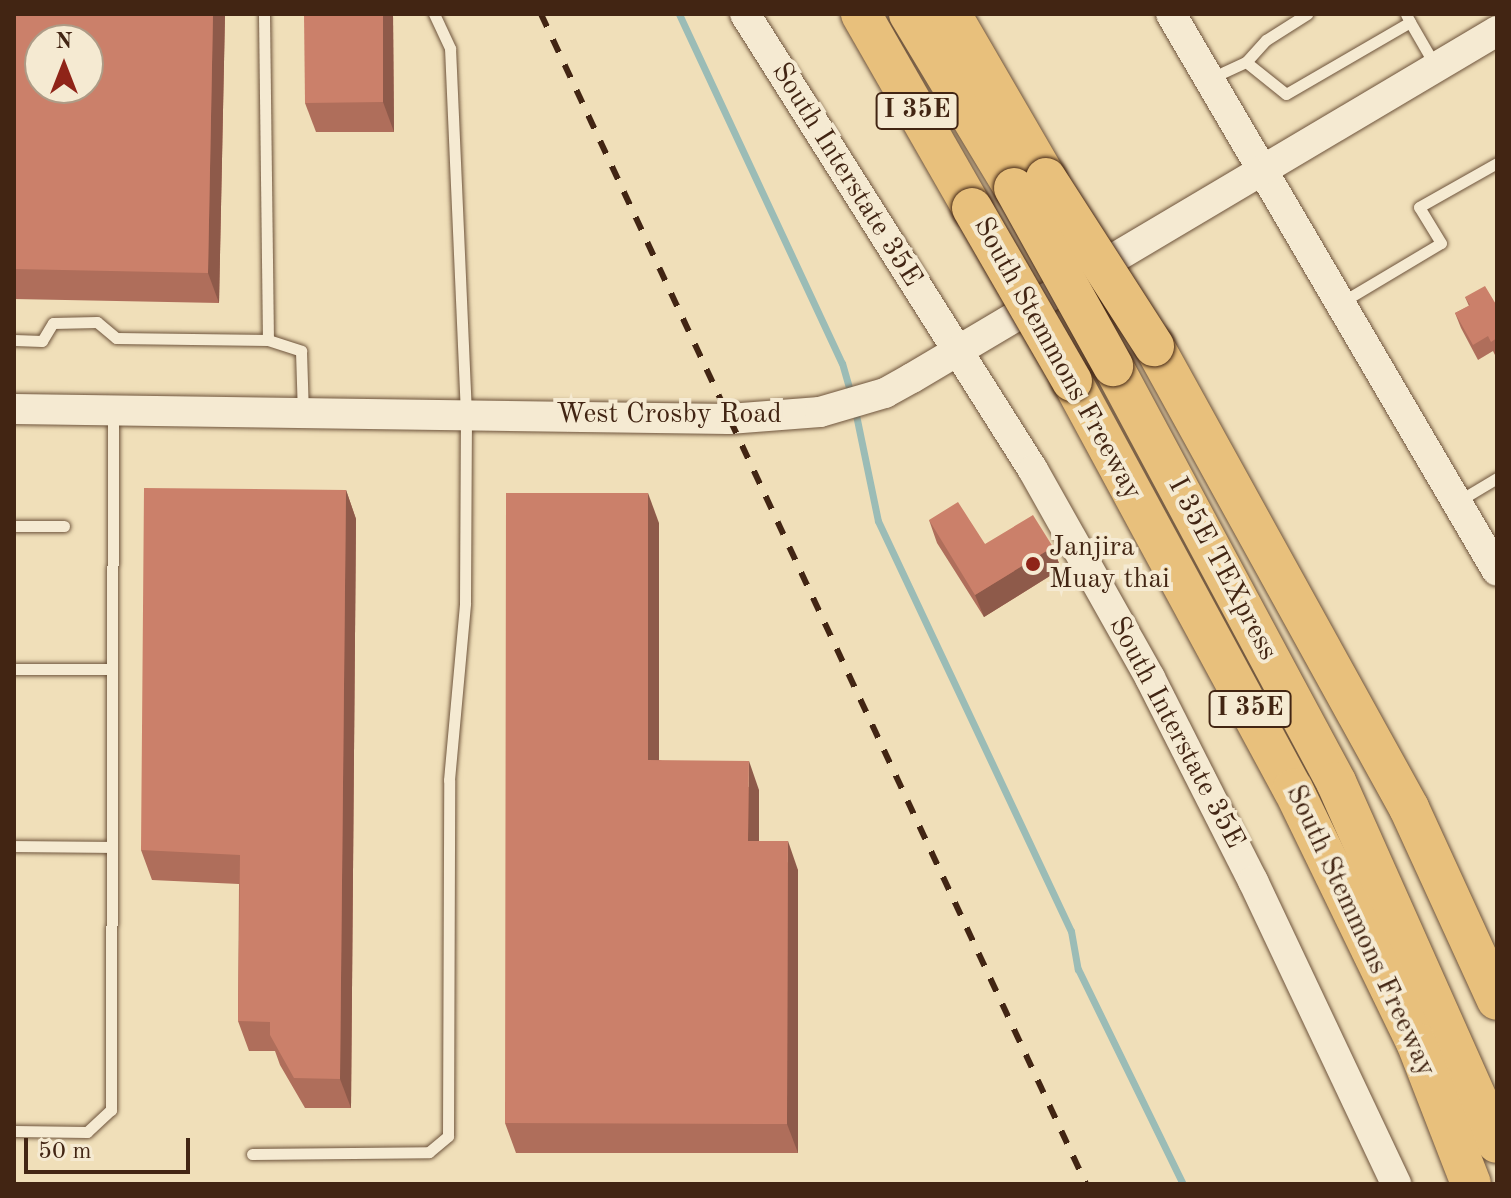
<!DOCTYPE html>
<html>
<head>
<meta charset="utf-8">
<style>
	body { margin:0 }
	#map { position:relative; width:1511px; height:1198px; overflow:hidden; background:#f0dfb9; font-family:"Old Standard TT",serif }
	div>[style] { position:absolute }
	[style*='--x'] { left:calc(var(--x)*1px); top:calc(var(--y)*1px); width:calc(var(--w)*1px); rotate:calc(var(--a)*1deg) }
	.stream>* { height:7px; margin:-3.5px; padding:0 3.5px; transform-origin:3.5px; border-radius:3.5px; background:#9bbcb6 }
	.roads { filter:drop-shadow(0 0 2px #6e543c) drop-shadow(0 0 2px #6e543c) }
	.lane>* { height:11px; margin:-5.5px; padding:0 5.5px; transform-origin:5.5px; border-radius:5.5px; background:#f5ead2 }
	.secondary>* { height:30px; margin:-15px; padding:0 15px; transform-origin:15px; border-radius:15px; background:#f5ead2 }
	.highway>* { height:40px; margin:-20px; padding:0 20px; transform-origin:20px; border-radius:20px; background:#e8c07c }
	.rail>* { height:6px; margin-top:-3px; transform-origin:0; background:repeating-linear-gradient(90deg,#422513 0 14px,transparent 0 28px) }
	.bridges { filter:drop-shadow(0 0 2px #422513) drop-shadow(0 0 2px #422513) }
	.highway-bridge>* { height:40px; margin:-20px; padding:0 20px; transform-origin:20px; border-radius:20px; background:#e8c07c }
	.wall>* { inset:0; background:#af6e5b }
	.shaded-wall>* { inset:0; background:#8e5a4a }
	.building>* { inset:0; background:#cb806a }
	.dots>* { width:22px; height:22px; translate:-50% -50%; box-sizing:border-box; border:4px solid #f5ead2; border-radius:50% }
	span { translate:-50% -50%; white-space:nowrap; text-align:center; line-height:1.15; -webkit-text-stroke:8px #f5ead2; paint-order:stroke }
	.shield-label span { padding:2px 6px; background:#f5ead2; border:2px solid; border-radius:6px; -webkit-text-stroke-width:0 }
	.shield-label { font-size:26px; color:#422513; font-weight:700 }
	.street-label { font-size:28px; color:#422513 }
	.poi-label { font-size:28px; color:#422513 }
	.left { translate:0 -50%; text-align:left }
	.frame { position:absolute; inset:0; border:16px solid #422513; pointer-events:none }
	.north { position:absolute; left:24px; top:24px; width:80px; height:80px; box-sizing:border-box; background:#f5ead2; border:2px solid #ad9b86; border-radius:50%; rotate:0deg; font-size:22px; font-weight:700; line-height:32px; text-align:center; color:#422513 }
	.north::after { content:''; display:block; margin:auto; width:28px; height:36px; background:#8f2418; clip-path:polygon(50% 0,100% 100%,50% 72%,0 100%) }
	.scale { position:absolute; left:24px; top:1138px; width:166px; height:36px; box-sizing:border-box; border:4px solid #422513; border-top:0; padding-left:10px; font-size:24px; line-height:28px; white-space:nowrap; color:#422513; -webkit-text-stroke:6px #f5ead2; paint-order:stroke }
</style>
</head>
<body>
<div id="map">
	<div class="stream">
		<div style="--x:679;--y:14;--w:385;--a:65"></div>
		<div style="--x:842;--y:363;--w:32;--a:74"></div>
		<div style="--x:855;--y:410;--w:113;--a:78.3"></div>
		<div style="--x:878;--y:521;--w:453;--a:64.8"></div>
		<div style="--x:1071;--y:931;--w:39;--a:80"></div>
		<div style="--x:1078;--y:969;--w:239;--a:64"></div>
	</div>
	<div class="roads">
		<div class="lane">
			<div style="--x:264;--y:14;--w:326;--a:89.3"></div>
			<div style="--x:1410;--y:22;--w:52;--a:60"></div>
			<div style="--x:1246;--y:62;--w:51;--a:38.7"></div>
			<div style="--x:1286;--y:94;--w:143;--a:-30.1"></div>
			<div style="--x:1410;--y:22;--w:9;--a:-117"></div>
			<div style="--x:1209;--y:79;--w:41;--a:-24.7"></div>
			<div style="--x:1246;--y:62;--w:30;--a:-48"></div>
			<div style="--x:1266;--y:40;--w:49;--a:-32.4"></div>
			<div style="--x:1342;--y:302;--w:115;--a:-30.8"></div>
			<div style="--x:1441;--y:243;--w:42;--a:-121.4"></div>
			<div style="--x:1419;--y:207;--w:90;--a:-29.4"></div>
			<div style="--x:14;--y:340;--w:28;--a:2"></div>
			<div style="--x:42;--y:341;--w:21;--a:-59"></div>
			<div style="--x:53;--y:323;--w:44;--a:-1.3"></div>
			<div style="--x:97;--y:322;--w:25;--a:40"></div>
			<div style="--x:116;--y:338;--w:152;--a:0.8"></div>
			<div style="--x:268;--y:340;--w:35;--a:18"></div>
			<div style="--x:301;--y:351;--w:62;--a:88.2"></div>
			<div style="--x:1457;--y:502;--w:47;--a:-31"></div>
			<div style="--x:14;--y:526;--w:50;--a:0"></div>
			<div style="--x:14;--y:669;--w:98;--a:0"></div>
			<div style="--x:14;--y:846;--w:98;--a:0.6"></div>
			<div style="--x:14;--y:1131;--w:73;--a:0.8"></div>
			<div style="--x:87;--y:1132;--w:33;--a:-43"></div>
			<div style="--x:111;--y:1110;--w:698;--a:-89.84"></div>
			<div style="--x:252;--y:1154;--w:177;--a:-0.6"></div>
			<div style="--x:429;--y:1152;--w:25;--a:-40"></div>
			<div style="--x:448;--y:1136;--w:356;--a:-89.8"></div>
			<div style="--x:449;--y:780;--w:178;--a:-84.8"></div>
			<div style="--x:465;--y:603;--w:189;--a:-89.7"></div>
			<div style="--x:466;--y:414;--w:366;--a:-92.5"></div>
			<div style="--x:450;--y:48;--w:38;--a:-115"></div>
		</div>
		<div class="secondary">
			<div style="--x:745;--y:14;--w:539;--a:57.72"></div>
			<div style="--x:1033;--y:470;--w:239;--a:60.6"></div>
			<div style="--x:1150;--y:678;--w:228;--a:63.1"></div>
			<div style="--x:1253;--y:881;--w:335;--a:64.7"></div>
			<div style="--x:1171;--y:14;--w:645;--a:59.66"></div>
			<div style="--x:14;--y:409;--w:715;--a:0.8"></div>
			<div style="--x:729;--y:419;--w:91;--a:-4.4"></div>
			<div style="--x:820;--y:412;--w:68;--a:-16.3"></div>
			<div style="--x:885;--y:393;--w:31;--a:-29"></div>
			<div style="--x:912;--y:378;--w:680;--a:-30.67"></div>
		</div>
		<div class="highway">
			<div style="--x:861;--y:14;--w:224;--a:60.2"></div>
			<div style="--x:909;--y:14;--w:203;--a:58.9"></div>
			<div style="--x:951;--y:14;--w:190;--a:59.9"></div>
			<div style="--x:1154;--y:346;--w:528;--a:61.1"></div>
			<div style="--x:1409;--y:808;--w:211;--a:65.4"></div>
			<div style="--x:1113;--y:366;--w:472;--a:61.8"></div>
			<div style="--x:1336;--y:782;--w:395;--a:66"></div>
			<div style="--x:1072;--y:381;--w:464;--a:61.6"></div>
			<div style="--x:1293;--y:789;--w:281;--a:64.1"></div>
			<div style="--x:1416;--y:1042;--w:152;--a:68.8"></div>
		</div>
	</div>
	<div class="rail">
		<div style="--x:541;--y:14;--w:1291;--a:65.02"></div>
	</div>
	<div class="bridges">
		<div class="highway-bridge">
			<div style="--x:1046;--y:178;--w:200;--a:57.3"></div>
			<div style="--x:1014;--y:188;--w:204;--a:60.9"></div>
			<div style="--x:972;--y:208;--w:200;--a:60"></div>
		</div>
	</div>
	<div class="wall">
		<div style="clip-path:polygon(14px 14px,225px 14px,219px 303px,14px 299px)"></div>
		<div style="clip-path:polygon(393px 14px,394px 132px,316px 132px,305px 103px)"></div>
		<div style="clip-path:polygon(1465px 297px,1497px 306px,1496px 357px,1493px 351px,1478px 360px,1461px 328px,1455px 313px,1469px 306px)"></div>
		<div style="clip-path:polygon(346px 490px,356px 519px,351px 1108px,305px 1108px,280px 1065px,275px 1051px,249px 1051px,238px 1021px,239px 884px,152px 880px,141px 850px)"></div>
		<div style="clip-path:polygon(929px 520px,985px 544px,1053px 547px,1061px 569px,984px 617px,937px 543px)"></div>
		<div style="clip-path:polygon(659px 523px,659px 760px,759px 790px,759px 841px,798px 870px,798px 1153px,516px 1153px,505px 1123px)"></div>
	</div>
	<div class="shaded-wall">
		<div style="clip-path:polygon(213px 14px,225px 14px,219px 303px,208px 273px)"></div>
		<div style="clip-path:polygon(383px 14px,393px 14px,394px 132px,383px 102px)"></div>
		<div style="clip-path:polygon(346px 490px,356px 519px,351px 1108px,340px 1079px)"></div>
		<div style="clip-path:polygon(648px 493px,659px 523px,659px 790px,648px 760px)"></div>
		<div style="clip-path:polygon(1053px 547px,1061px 569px,984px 617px,975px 595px)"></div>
		<div style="clip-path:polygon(749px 761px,759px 790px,759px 870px,748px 841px)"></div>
		<div style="clip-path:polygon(788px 841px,798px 870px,798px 1153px,787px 1124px)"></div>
	</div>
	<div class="building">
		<div style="clip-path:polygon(evenodd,14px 14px,213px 14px,208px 273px,14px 269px,14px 14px,40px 40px,88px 40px,88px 88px,40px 88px,40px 40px)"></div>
		<div style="clip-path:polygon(304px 14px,383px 14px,383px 102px,305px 103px)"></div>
		<div style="clip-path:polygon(1485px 286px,1497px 306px,1497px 338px,1491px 342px,1488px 336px,1473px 345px,1455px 313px,1470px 305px,1465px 297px)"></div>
		<div style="clip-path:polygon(144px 488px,346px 490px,340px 1079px,294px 1078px,270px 1035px,270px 1022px,238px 1021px,240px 855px,141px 850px)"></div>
		<div style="clip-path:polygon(506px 493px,648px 493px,648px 760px,749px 761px,748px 841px,788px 841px,787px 1124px,505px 1123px)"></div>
		<div style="clip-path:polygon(958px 502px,985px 544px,1033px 515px,1053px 547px,975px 595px,929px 520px)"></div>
	</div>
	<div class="dots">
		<div style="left:1033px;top:564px;background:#8f2418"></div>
	</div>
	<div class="shield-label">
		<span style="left:917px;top:111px">I 35E</span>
		<span style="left:1250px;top:709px">I 35E</span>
	</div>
	<div class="street-label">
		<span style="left:846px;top:175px;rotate:58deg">South Interstate 35E</span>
		<span style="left:1057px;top:359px;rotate:61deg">South Stemmons Freeway</span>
		<span style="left:669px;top:415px">West Crosby Road</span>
		<span style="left:1222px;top:569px;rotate:62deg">I 35E TEXpress</span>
		<span style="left:1176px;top:733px;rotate:62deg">South Interstate 35E</span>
		<span style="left:1360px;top:931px;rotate:65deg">South Stemmons Freeway</span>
	</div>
	<div class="poi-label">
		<span class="left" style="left:1049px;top:564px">Janjira<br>Muay thai</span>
	</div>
	<div class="frame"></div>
	<div class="north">N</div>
	<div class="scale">50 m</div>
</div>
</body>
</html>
